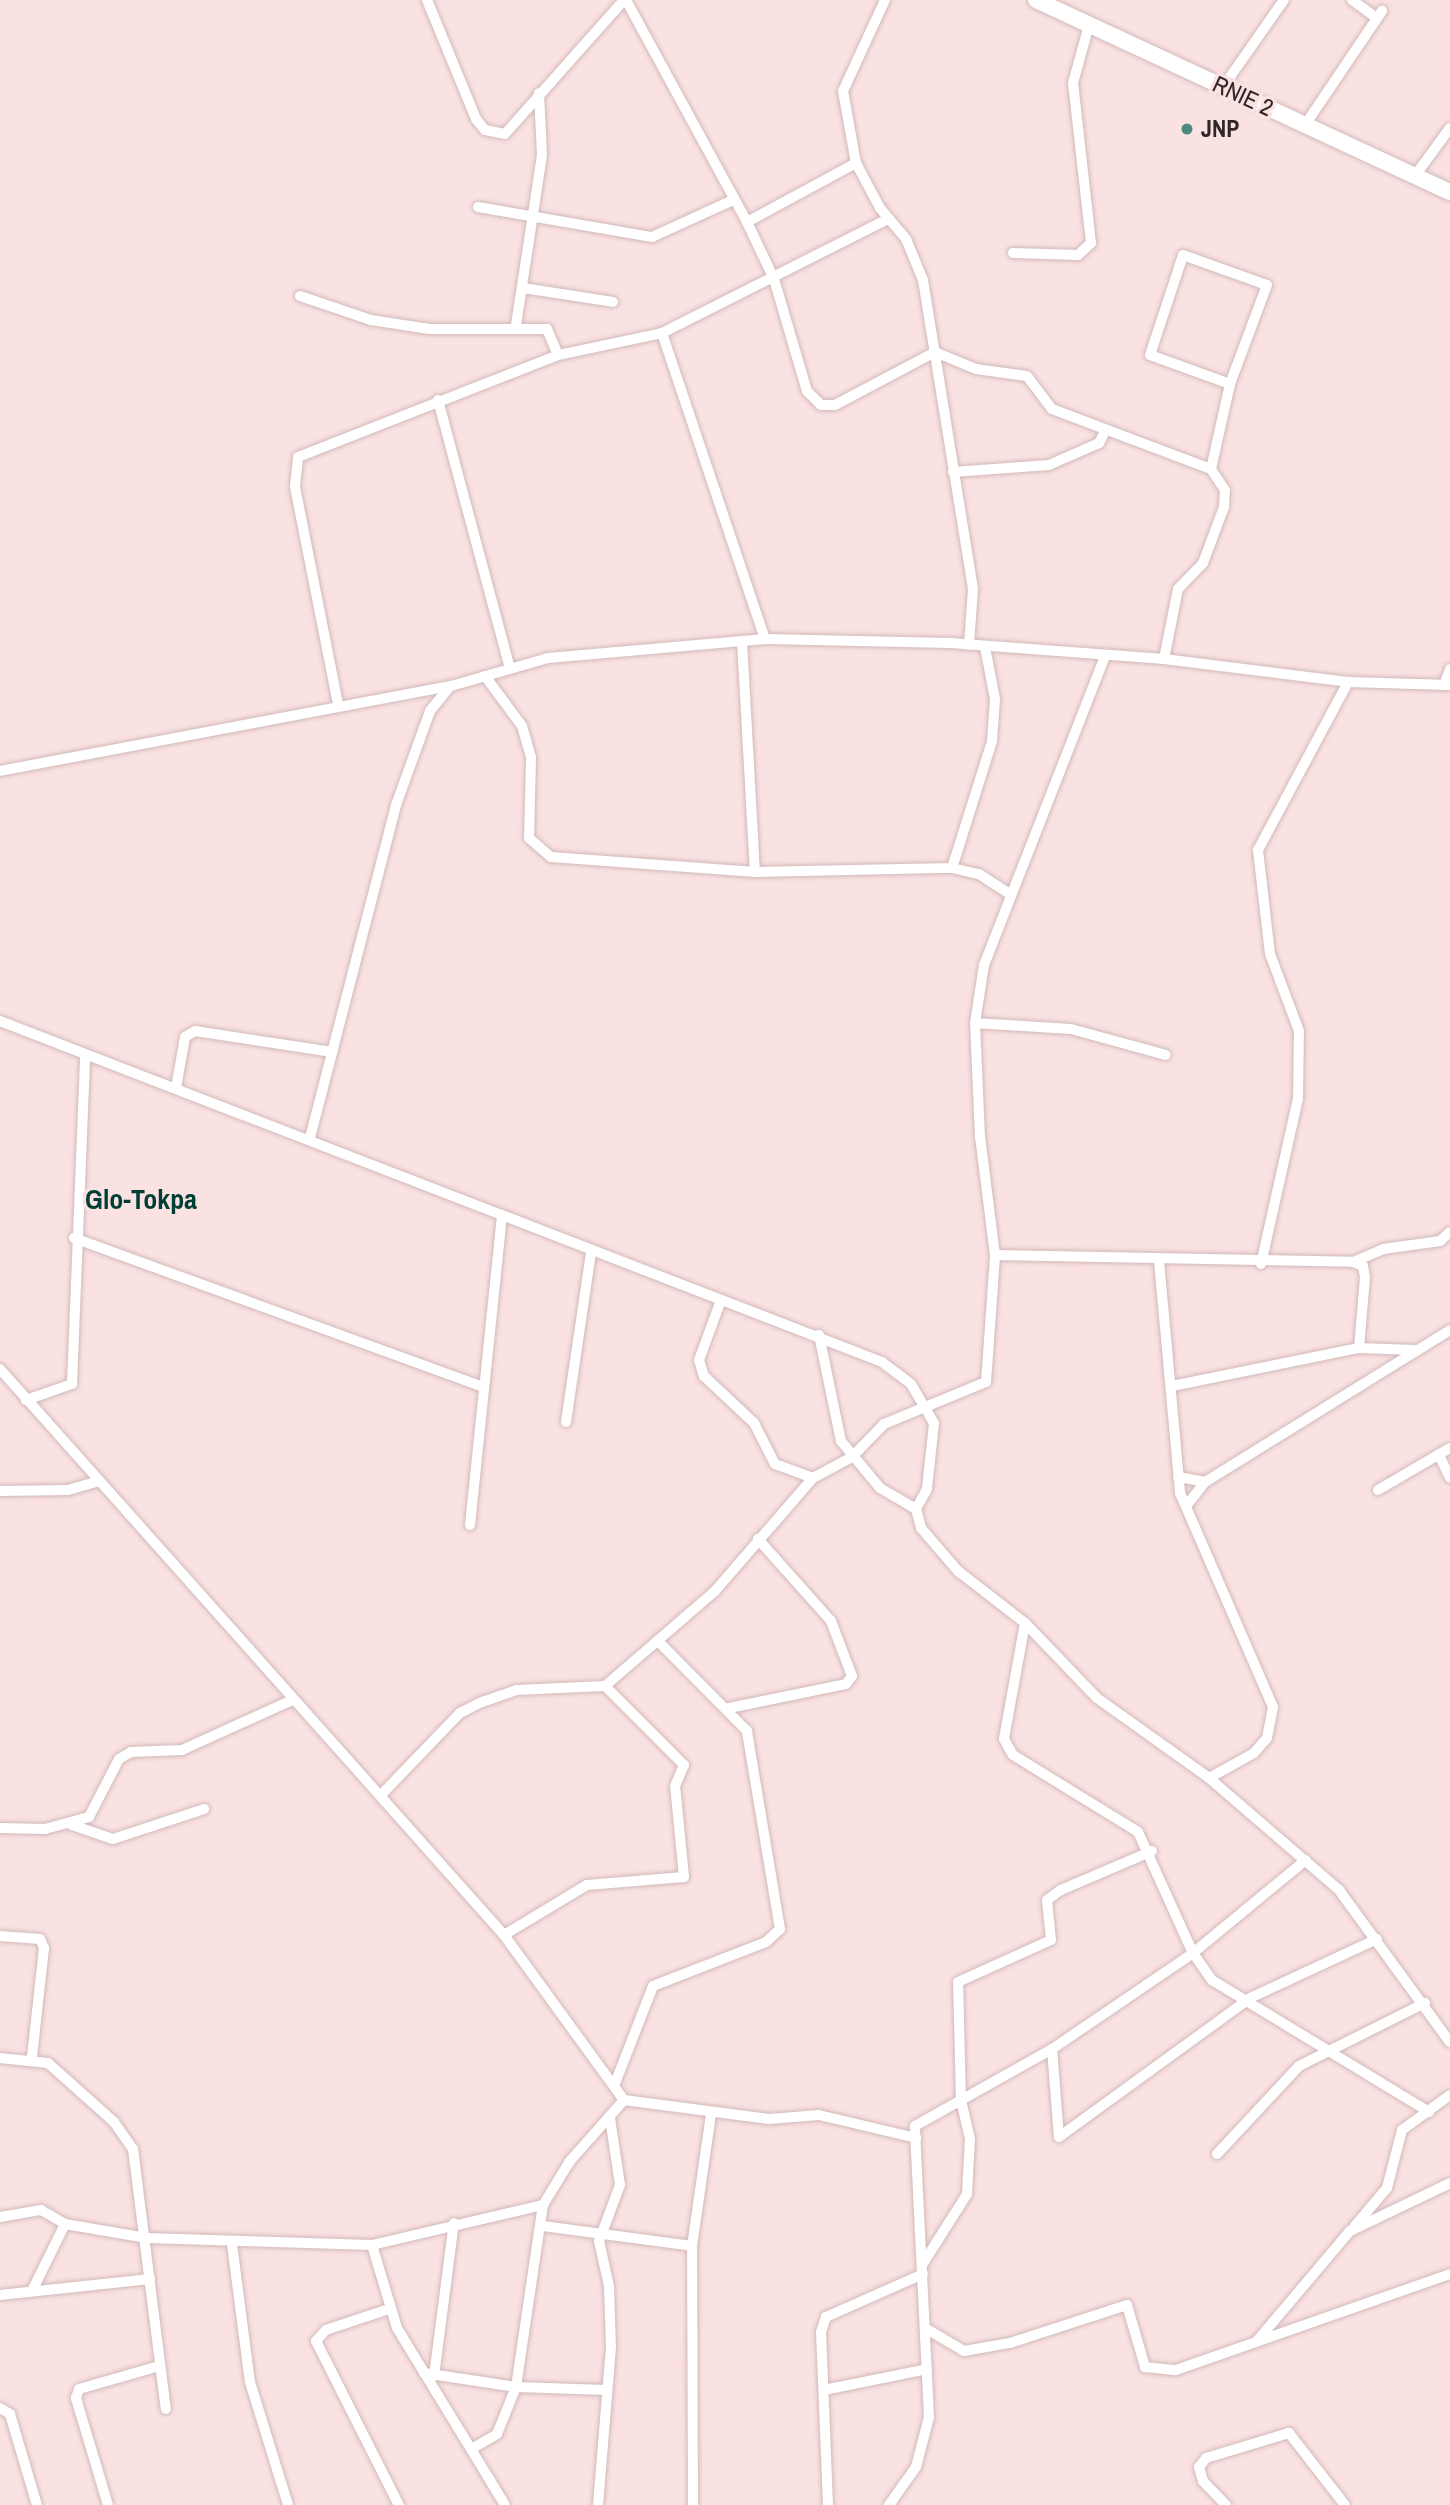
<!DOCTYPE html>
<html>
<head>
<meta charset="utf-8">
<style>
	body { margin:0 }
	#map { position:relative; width:1450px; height:2505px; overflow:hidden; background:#fbe2e2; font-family:"Archivo Narrow",sans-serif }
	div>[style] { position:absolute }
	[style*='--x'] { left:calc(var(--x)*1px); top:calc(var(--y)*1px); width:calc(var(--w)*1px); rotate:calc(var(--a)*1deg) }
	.roads { filter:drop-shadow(0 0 2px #d2baba) drop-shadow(0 0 2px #d2baba) }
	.minor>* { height:10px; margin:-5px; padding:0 5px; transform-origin:5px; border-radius:5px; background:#fff }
	.trunk>* { height:16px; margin:-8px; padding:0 8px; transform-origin:8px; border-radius:8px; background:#fff }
	.dots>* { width:19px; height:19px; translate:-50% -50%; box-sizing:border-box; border:4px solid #fbe2e2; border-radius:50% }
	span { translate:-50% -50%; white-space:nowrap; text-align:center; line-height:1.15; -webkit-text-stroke:7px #fbe2e2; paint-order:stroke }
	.street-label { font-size:24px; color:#312727 }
	.poi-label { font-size:24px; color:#312727; font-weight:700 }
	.left { translate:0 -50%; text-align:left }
	.quarter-label { font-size:28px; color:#003e35; font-weight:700 }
</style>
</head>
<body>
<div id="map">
	<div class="roads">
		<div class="minor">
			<div style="--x:427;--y:0;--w:129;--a:67.6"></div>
			<div style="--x:476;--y:119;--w:14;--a:51"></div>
			<div style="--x:485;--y:130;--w:20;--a:11"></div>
			<div style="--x:505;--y:134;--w:179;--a:-48.4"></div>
			<div style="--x:626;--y:0;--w:253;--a:61.4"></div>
			<div style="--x:747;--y:222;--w:63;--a:64.7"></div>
			<div style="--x:774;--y:279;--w:117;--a:73.6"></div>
			<div style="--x:807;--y:391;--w:20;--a:45"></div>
			<div style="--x:821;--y:405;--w:14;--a:0"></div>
			<div style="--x:835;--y:405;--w:113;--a:-27.9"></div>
			<div style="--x:935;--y:352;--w:44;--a:22.5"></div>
			<div style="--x:976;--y:369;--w:51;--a:7.8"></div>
			<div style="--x:1027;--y:376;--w:41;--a:52.9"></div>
			<div style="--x:1052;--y:409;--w:170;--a:20.7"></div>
			<div style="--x:885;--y:0;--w:100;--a:114.8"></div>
			<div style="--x:843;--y:91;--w:73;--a:79.8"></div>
			<div style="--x:856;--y:163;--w:51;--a:61.9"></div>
			<div style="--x:880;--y:208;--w:40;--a:50"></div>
			<div style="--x:906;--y:239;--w:44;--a:67.5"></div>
			<div style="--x:923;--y:280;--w:313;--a:80.8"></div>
			<div style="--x:973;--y:589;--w:56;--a:94.1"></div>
			<div style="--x:1352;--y:0;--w:31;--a:36"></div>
			<div style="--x:1223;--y:87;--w:106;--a:-55"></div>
			<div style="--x:1305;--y:125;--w:138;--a:-56"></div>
			<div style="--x:1414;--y:177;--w:61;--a:-53.7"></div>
			<div style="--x:478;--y:207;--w:177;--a:9.8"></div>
			<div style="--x:652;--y:237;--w:87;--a:-24.5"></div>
			<div style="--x:747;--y:222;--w:124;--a:-28.4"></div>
			<div style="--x:1013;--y:253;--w:65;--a:1.8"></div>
			<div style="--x:1078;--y:255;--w:18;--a:-43"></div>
			<div style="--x:1091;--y:243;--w:161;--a:-96.4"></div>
			<div style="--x:1073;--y:83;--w:60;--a:-74.6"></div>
			<div style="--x:1183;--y:255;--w:89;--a:19.7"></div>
			<div style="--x:1267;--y:285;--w:106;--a:110.5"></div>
			<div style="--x:1230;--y:384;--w:85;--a:-160.1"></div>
			<div style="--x:1150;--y:355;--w:105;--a:-71.7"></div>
			<div style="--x:523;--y:288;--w:91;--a:8.8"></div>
			<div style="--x:300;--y:296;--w:75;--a:18.7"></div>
			<div style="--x:371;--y:320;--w:59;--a:8.8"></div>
			<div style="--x:429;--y:329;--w:118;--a:0"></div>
			<div style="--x:547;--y:329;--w:28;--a:67"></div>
			<div style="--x:516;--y:325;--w:172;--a:-81.3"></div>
			<div style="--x:542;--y:155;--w:62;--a:-92.8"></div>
			<div style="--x:662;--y:333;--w:323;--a:71.4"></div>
			<div style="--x:438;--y:400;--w:278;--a:75"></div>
			<div style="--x:953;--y:472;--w:96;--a:-4.2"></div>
			<div style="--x:1049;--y:465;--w:55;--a:-23.7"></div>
			<div style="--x:1099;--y:443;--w:11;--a:-63"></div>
			<div style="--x:742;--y:641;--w:231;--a:86.8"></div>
			<div style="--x:1164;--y:659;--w:71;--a:-78.7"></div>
			<div style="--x:1178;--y:589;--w:36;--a:-46"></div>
			<div style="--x:1203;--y:563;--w:60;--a:-69.4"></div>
			<div style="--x:1224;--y:507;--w:17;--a:-87"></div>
			<div style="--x:1225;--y:490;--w:25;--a:-124"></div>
			<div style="--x:1211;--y:469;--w:87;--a:-77.4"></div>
			<div style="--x:485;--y:676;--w:62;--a:53.5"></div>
			<div style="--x:522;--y:726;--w:33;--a:74"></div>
			<div style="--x:531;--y:758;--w:80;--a:91.4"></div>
			<div style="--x:529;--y:838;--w:29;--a:41"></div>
			<div style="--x:551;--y:857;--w:205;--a:4.2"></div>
			<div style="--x:755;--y:872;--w:197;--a:-1.2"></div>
			<div style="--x:952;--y:868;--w:28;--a:13"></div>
			<div style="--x:979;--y:874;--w:38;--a:33"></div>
			<div style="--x:1444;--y:685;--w:17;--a:-69"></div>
			<div style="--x:338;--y:704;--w:222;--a:-101.2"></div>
			<div style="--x:295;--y:486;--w:29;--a:-84"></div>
			<div style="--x:298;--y:457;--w:279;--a:-21.4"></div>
			<div style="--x:558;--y:355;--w:106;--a:-11.9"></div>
			<div style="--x:662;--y:333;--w:253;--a:-26.8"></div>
			<div style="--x:0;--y:771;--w:459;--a:-10.7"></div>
			<div style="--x:451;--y:686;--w:101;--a:-16.1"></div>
			<div style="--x:548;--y:658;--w:218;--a:-5"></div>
			<div style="--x:765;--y:639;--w:186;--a:1.2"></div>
			<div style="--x:951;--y:643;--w:214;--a:4.3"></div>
			<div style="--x:1164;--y:659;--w:185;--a:7.1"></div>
			<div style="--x:1348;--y:682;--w:102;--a:1.7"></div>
			<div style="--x:952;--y:868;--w:133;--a:-72.5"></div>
			<div style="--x:992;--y:741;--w:42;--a:-85.9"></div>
			<div style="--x:995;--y:699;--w:53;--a:-100.9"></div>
			<div style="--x:0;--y:1021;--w:946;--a:21.14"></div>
			<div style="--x:882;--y:1362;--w:36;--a:37"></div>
			<div style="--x:911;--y:1384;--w:45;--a:59.5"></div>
			<div style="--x:934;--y:1423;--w:66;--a:96.1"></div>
			<div style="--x:927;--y:1489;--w:23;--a:119"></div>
			<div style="--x:916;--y:1509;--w:20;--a:75"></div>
			<div style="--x:921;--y:1528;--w:57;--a:49.3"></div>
			<div style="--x:958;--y:1571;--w:85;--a:37.8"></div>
			<div style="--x:1025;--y:1623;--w:104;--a:46.2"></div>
			<div style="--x:1097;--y:1698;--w:138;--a:35.5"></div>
			<div style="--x:1209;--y:1778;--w:172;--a:40.7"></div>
			<div style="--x:1339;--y:1890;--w:188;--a:53.9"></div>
			<div style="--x:975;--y:1023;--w:96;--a:3.6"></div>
			<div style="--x:1071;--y:1029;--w:98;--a:15.3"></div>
			<div style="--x:176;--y:1088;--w:52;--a:-80"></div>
			<div style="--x:185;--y:1037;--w:12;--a:-31"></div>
			<div style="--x:195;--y:1031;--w:139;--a:8.7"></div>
			<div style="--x:310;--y:1138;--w:344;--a:-75.5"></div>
			<div style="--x:396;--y:805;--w:100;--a:-70.1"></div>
			<div style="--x:430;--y:711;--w:32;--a:-51"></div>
			<div style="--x:74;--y:1238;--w:436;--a:20"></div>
			<div style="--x:995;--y:1255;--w:358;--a:1.1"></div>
			<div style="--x:1353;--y:1262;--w:11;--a:22"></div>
			<div style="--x:1363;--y:1266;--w:11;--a:80"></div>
			<div style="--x:1365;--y:1277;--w:71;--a:94.8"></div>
			<div style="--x:1359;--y:1348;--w:56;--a:2"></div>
			<div style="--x:1159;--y:1261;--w:233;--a:84.8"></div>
			<div style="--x:1180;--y:1493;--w:233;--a:66.5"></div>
			<div style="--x:1273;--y:1707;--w:32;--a:101"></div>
			<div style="--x:1267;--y:1738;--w:20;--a:131"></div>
			<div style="--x:1254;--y:1753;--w:51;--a:150.9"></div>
			<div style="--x:1353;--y:1262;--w:33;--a:-23"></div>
			<div style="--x:1383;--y:1249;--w:58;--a:-8"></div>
			<div style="--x:1440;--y:1241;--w:13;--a:-42"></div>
			<div style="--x:1261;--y:1264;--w:169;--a:-77.4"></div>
			<div style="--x:1298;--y:1099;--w:68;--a:-89.2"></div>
			<div style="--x:1299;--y:1031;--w:82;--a:-110.6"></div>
			<div style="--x:1270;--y:954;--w:105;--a:-96.6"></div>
			<div style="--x:1258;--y:850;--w:191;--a:-61.8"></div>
			<div style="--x:721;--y:1300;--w:64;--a:110.1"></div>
			<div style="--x:699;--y:1360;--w:17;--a:73"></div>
			<div style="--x:704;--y:1376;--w:69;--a:43.2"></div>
			<div style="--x:754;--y:1423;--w:46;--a:62.9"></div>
			<div style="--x:775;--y:1464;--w:40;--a:20.2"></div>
			<div style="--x:819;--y:1335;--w:108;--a:78.3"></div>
			<div style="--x:841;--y:1441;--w:61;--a:50.3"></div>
			<div style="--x:880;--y:1488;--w:42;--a:30.3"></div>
			<div style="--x:0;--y:1369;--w:758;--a:48.32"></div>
			<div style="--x:504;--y:1935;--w:204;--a:54"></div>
			<div style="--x:624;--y:2100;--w:146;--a:7.5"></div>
			<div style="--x:769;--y:2119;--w:50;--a:-4.6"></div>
			<div style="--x:819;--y:2115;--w:100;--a:13.3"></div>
			<div style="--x:1172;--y:1386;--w:191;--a:-11.5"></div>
			<div style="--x:26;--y:1400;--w:49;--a:-19.2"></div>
			<div style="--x:72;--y:1384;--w:328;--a:-87.7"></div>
			<div style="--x:566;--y:1422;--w:171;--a:-81.6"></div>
			<div style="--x:1439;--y:1455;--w:25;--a:64"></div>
			<div style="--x:1178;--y:1477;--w:27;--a:10"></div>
			<div style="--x:1378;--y:1490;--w:83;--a:-30.3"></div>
			<div style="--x:0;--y:1491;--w:68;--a:-0.8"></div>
			<div style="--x:68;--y:1490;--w:33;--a:-16"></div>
			<div style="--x:1187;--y:1505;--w:29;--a:-52"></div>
			<div style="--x:1205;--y:1482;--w:288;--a:-31.8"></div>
			<div style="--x:470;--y:1525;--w:310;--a:-84.1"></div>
			<div style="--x:1025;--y:1623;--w:118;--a:100.3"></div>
			<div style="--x:1004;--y:1739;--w:18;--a:61"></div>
			<div style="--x:1013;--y:1755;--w:147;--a:31.6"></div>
			<div style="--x:1138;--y:1832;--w:133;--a:65.6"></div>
			<div style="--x:1193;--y:1953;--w:33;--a:55"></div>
			<div style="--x:1212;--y:1980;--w:254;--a:31.3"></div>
			<div style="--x:729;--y:1708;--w:119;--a:-11.6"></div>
			<div style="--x:846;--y:1684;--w:10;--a:-53"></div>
			<div style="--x:852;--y:1676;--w:59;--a:-110.9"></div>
			<div style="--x:831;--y:1621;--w:110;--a:-131.7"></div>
			<div style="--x:381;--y:1795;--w:114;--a:-46.1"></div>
			<div style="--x:460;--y:1713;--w:25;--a:-27"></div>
			<div style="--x:482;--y:1702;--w:36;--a:-19"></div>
			<div style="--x:516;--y:1690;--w:89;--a:-2.6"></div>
			<div style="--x:605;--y:1686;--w:145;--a:-40.8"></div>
			<div style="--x:715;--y:1591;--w:150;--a:-49.1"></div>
			<div style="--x:813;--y:1478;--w:44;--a:-28.3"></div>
			<div style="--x:852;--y:1457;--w:46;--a:-45.9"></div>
			<div style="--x:884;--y:1424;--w:110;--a:-22.4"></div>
			<div style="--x:986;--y:1382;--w:127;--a:-85.9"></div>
			<div style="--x:995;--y:1255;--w:119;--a:-97.2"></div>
			<div style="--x:980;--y:1137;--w:114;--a:-92.5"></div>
			<div style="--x:975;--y:1023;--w:59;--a:-81.2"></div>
			<div style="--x:984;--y:965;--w:332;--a:-68.6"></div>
			<div style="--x:72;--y:1825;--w:43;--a:18.9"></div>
			<div style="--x:113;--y:1839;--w:96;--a:-18.2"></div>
			<div style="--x:0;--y:1828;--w:45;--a:1.3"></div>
			<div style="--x:45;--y:1829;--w:46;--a:-15.3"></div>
			<div style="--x:89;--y:1817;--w:65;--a:-62.7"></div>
			<div style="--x:119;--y:1759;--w:14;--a:-30"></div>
			<div style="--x:131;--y:1752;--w:51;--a:-2.2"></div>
			<div style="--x:182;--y:1750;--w:119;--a:-24.4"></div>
			<div style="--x:504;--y:1935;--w:97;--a:-31.1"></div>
			<div style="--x:587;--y:1885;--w:97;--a:-4.7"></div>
			<div style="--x:684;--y:1877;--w:91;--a:-95.6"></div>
			<div style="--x:675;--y:1786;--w:23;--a:-67"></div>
			<div style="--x:684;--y:1765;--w:112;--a:-135"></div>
			<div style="--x:0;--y:1936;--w:40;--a:4.3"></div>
			<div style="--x:40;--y:1939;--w:10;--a:66"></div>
			<div style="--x:44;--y:1948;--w:110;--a:96.3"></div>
			<div style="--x:1052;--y:2049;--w:88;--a:85.5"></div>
			<div style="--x:1059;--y:2137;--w:236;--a:-36"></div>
			<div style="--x:1250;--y:1998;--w:140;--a:-24.9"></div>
			<div style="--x:0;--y:2058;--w:48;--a:5.9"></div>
			<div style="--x:48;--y:2063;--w:89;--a:41.8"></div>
			<div style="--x:114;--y:2122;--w:33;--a:55"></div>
			<div style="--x:133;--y:2149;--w:262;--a:82.8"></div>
			<div style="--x:614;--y:2086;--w:107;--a:-68.7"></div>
			<div style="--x:653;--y:1986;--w:121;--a:-21.3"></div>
			<div style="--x:766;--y:1942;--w:19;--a:-43"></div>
			<div style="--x:780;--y:1929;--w:201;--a:-99.5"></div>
			<div style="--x:747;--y:1731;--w:127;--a:-134.7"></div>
			<div style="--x:1217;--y:2154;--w:120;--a:-47"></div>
			<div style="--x:1299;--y:2066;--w:141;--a:-26.6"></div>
			<div style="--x:0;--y:2217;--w:42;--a:-9.7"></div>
			<div style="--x:41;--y:2210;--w:28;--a:30"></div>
			<div style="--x:65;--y:2224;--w:83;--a:9.7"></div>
			<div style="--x:147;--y:2238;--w:225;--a:1.8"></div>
			<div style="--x:372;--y:2245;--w:176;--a:-13.2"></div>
			<div style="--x:543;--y:2205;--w:52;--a:-58.5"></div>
			<div style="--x:570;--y:2161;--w:81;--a:-48.5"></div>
			<div style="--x:543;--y:2226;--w:150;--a:7.6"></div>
			<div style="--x:1354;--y:2227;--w:51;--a:-49.8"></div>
			<div style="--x:1387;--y:2188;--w:60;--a:-75.5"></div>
			<div style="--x:1402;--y:2130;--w:59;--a:-36.1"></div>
			<div style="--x:232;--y:2244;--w:139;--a:82.6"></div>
			<div style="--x:250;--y:2382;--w:129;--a:72.8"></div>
			<div style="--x:372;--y:2245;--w:87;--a:73.2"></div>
			<div style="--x:397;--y:2328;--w:207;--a:58.6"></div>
			<div style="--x:922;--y:2265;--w:84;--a:-57.6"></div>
			<div style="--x:967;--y:2194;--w:55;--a:-86.9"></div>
			<div style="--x:970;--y:2139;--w:39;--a:-103"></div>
			<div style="--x:961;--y:2101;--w:119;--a:-91.4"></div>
			<div style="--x:958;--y:1982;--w:102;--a:-24.3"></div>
			<div style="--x:1051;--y:1940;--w:40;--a:-95.7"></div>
			<div style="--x:1047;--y:1900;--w:17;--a:-36"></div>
			<div style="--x:1061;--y:1890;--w:99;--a:-23.2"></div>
			<div style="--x:33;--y:2289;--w:72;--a:-63.8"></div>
			<div style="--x:0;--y:2295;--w:151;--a:-6.1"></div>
			<div style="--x:389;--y:2309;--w:66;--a:161.6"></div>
			<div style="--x:326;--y:2330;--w:15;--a:132"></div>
			<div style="--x:316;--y:2341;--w:184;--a:63.2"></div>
			<div style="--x:925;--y:2328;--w:45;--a:30.5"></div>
			<div style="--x:964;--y:2351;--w:47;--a:-9.9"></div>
			<div style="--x:1010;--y:2343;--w:123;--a:-18"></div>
			<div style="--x:1127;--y:2305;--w:65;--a:73.8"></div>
			<div style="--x:1145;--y:2367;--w:31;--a:6"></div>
			<div style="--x:1176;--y:2370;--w:290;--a:-19.3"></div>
			<div style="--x:1257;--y:2341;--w:144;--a:-49.8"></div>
			<div style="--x:1350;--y:2231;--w:111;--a:-25.6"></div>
			<div style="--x:424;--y:2373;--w:93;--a:8.7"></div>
			<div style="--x:516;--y:2387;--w:91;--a:1.9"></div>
			<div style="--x:434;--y:2376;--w:154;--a:-82.6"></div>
			<div style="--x:824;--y:2390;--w:105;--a:-11.5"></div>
			<div style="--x:0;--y:2408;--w:12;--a:31"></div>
			<div style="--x:10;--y:2414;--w:95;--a:73.5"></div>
			<div style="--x:473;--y:2448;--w:28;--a:-30"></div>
			<div style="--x:497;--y:2434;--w:51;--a:-68"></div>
			<div style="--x:516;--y:2387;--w:184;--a:-81.6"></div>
			<div style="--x:108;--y:2505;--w:112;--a:-106.7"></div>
			<div style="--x:76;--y:2398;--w:9;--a:-72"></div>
			<div style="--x:79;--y:2389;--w:83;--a:-16"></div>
			<div style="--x:598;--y:2505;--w:159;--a:-85.3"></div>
			<div style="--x:611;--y:2347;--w:61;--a:-91.9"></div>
			<div style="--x:609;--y:2286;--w:46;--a:-102.5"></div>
			<div style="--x:599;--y:2241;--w:60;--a:-69.4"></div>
			<div style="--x:620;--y:2185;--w:68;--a:-98.5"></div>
			<div style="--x:693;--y:2505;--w:259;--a:-90.2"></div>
			<div style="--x:692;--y:2246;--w:133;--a:-81.8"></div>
			<div style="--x:828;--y:2505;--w:173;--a:-92.3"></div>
			<div style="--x:821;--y:2332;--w:16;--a:-72"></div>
			<div style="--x:826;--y:2317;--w:106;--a:-23.9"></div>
			<div style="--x:889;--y:2505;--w:47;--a:-54.6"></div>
			<div style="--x:916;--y:2467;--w:52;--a:-75.4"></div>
			<div style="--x:929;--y:2417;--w:291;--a:-92.8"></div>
			<div style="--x:915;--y:2126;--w:157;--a:-29.3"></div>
			<div style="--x:1052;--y:2049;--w:171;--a:-34.2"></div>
			<div style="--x:1193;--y:1953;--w:146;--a:-39.5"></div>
			<div style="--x:1226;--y:2505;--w:33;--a:-134"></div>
			<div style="--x:1203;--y:2481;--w:15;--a:-106"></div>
			<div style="--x:1199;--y:2467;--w:11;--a:-52"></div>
			<div style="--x:1206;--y:2458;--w:87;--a:-16.8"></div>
			<div style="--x:1289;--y:2433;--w:91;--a:52.1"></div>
		</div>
		<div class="trunk">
			<div style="--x:1036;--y:0;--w:456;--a:24.9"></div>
		</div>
	</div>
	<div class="dots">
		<div style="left:1187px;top:129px;background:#488b7e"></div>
	</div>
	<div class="street-label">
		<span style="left:1243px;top:96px;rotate:25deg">RNIE 2</span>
	</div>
	<div class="poi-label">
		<span class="left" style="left:1201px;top:129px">JNP</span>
	</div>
	<div class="quarter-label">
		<span style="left:141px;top:1199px">Glo-Tokpa</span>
	</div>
</div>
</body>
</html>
